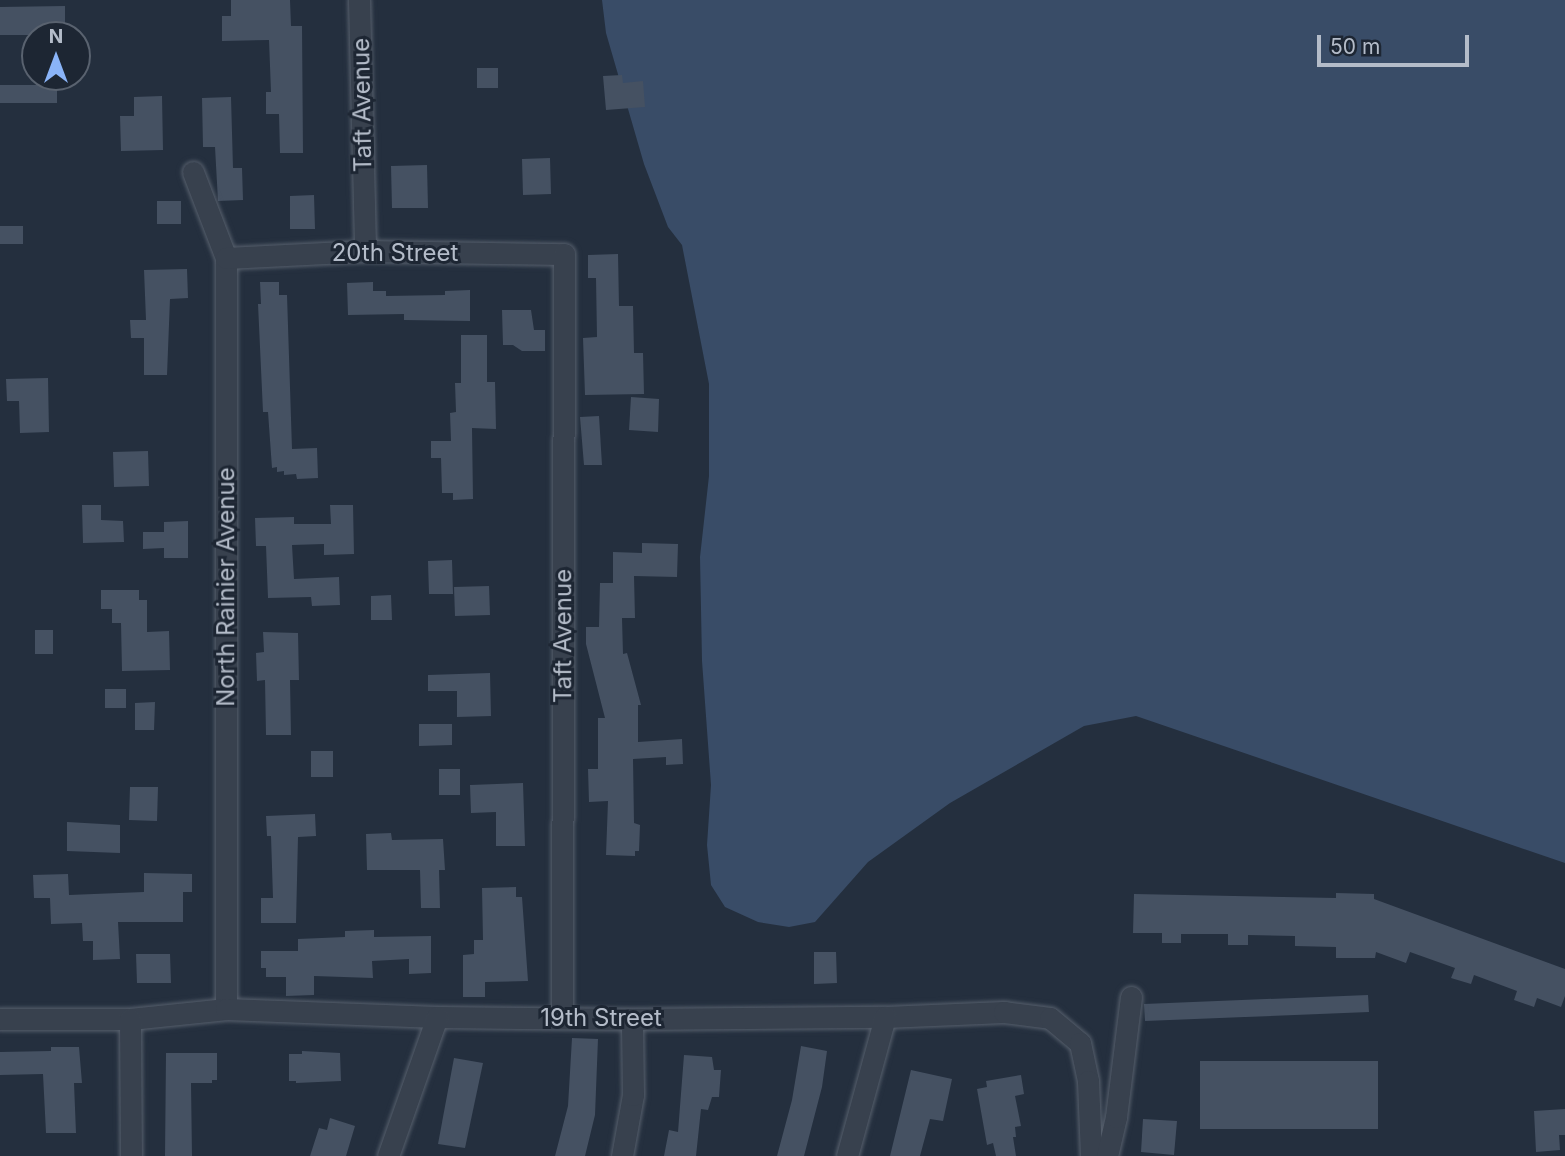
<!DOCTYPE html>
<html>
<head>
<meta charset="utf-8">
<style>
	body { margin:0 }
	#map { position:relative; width:1565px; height:1156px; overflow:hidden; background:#242f3e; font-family:Inter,sans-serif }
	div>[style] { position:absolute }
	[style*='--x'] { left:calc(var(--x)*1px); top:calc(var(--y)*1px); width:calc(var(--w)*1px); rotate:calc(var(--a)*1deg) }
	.water>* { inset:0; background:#394c67 }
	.building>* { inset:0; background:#455162 }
	.roads { filter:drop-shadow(0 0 2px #565f6c) drop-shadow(0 0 2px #565f6c) }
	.minor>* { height:21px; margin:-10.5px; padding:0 10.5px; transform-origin:10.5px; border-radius:10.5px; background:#38414e }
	span { translate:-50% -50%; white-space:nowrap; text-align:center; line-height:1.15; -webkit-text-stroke:6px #1d2633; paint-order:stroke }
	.street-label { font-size:24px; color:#b4bcc9 }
	.north { position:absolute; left:21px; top:21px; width:70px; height:70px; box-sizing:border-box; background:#1d2633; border:2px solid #59626f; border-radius:50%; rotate:0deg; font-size:19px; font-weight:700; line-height:28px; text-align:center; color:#b4bcc9 }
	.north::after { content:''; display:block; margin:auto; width:24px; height:32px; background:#8ab4f8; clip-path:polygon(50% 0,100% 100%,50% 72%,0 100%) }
	.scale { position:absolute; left:1317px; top:35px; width:152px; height:32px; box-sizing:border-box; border:4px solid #b4bcc9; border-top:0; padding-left:9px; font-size:21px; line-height:24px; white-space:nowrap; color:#b4bcc9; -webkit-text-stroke:5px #1d2633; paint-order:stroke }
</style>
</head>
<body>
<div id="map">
	<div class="water">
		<div style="clip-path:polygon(602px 0,1565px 0,1565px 863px,1136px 716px,1084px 726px,950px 803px,868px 862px,815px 922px,789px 927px,758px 922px,725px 907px,711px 885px,707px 845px,711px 785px,702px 661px,700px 557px,709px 476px,709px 384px,682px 245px,668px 227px,644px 164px,606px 33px)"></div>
	</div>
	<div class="building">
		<div style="clip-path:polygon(231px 0,290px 0,291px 26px,302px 26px,303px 153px,280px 153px,279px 114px,266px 114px,266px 92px,271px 92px,269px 40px,222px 41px,222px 16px,231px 16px)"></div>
		<div style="clip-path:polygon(65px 6px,65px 35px,0 35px,0 7px)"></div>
		<div style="clip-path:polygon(477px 68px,498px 68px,498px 88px,477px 88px)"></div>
		<div style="clip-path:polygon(622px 75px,623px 83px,643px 81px,645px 107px,606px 110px,603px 76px)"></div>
		<div style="clip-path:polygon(0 85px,57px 85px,57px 103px,0 103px)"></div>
		<div style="clip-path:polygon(162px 96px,163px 150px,121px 151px,120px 116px,134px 116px,134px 97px)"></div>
		<div style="clip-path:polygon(231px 97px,233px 168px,242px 168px,243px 200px,218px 201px,215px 147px,203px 147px,202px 98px)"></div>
		<div style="clip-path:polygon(550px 158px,551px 194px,523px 195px,522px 159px)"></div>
		<div style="clip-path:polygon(427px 165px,428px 208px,392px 208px,391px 166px)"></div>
		<div style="clip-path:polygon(314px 195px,315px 229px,290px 229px,290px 196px)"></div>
		<div style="clip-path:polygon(157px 201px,181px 201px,181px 224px,157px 224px)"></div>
		<div style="clip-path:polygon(0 226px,23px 226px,23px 244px,0 244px)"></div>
		<div style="clip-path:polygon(618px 254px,619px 306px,633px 306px,634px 353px,643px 353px,644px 394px,585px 395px,583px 338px,597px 337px,596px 278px,588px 278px,588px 255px)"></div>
		<div style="clip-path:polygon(187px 269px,188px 298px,170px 299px,167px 375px,144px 375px,144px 338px,131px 338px,130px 320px,146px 320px,144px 270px)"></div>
		<div style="clip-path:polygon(260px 282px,279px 282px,279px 295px,287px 295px,292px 449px,317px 448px,318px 478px,297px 479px,296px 474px,284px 475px,284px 471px,277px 472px,277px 467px,272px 468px,268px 412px,263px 412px,258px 304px,261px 304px)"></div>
		<div style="clip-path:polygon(373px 282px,373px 291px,386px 291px,386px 296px,445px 295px,445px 291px,470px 290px,470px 321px,404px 320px,404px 314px,348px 315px,347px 283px)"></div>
		<div style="clip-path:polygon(502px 310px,531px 310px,534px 330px,545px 330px,545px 351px,522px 351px,513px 345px,503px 345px)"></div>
		<div style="clip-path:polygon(461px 335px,487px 335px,487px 382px,495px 382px,496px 429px,472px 428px,473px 499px,453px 500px,453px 493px,442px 493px,441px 458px,431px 458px,431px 441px,451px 441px,450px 413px,456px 412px,455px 383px,461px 383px)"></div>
		<div style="clip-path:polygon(48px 378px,49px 432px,20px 433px,19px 401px,7px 401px,6px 379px)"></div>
		<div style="clip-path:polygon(631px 397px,659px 399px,658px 432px,629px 430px)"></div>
		<div style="clip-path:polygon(599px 416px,602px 465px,584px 465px,580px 417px)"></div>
		<div style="clip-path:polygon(148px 451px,149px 486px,114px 487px,113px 452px)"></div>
		<div style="clip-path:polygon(82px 505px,101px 505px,101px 520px,123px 521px,124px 542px,83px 543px)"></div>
		<div style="clip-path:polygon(330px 505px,353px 505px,354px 554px,324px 555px,324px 544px,292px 545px,294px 579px,339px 577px,340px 605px,312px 606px,311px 597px,268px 598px,266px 546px,256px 546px,255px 518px,294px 517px,294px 524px,331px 524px)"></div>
		<div style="clip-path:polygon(188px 521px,188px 558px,164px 558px,164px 548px,143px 549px,143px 532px,164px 532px,164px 522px)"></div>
		<div style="clip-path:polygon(642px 543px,678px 544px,677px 577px,634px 576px,635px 618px,622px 618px,623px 654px,627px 653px,641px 705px,638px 705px,638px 742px,682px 739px,683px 764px,666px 765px,666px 757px,633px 759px,634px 823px,640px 825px,639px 851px,635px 851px,635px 856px,606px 855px,608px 801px,589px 802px,588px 769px,598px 769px,598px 718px,605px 718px,586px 644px,586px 627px,599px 627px,600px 583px,613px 583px,613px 552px,642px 553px)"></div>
		<div style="clip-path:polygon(452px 560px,453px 594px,429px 594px,428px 561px)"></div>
		<div style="clip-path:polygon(489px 586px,490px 615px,455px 616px,454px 587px)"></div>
		<div style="clip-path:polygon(101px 590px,139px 590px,139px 600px,147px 600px,147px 632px,169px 631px,170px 670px,122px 671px,121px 623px,112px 623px,112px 609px,101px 609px)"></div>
		<div style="clip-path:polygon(391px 595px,392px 620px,371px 620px,371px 596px)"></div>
		<div style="clip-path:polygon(35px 630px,53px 630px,53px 654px,35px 654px)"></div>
		<div style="clip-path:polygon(263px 632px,298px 633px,299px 680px,290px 680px,291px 735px,266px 735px,265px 680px,257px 681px,256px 653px,264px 652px)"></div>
		<div style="clip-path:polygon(490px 673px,491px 716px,457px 717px,457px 691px,428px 691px,428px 675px)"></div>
		<div style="clip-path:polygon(105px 689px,126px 689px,126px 708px,105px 708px)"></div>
		<div style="clip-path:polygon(155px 702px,154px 730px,135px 730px,135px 703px)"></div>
		<div style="clip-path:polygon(419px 724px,452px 724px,452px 745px,419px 746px)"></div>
		<div style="clip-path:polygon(311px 751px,333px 751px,333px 777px,311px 777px)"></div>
		<div style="clip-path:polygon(439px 769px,460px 769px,460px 795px,439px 795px)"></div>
		<div style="clip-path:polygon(523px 783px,525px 846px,496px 846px,496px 812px,471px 813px,470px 785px)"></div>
		<div style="clip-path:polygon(130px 787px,158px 787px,157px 821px,129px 820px)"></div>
		<div style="clip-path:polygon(315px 814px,316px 836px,298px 837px,296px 923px,261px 923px,261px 898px,273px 898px,271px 836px,267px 836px,266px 816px)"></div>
		<div style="clip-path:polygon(67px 822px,120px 825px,120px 853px,67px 851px)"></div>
		<div style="clip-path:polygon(391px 833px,392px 840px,443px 839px,445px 870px,439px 870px,440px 908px,421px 908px,420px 870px,367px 870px,366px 834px)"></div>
		<div style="clip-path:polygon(144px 873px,192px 874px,192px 892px,183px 892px,183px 922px,118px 922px,120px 959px,93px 960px,93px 941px,83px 941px,82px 923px,51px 924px,50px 898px,34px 898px,33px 875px,68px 874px,69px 895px,144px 892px)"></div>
		<div style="clip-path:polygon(516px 887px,516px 897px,522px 897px,528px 981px,485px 982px,485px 997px,463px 997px,463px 955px,474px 954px,474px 940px,483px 940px,482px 888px)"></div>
		<div style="clip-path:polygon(1336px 893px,1374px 894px,1374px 899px,1565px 969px,1565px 996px,1561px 1007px,1537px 998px,1534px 1007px,1514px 1000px,1517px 991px,1474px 975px,1471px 984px,1451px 978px,1455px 968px,1410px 952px,1406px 963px,1376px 952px,1375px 958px,1336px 958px,1336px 947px,1295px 946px,1295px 936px,1248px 935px,1248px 945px,1228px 945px,1228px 934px,1181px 934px,1181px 943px,1162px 943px,1162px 933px,1133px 933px,1134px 894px,1336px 898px)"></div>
		<div style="clip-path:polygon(374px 930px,374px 937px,431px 936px,431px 973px,409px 974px,409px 959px,372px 961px,373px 978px,314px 976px,314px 995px,286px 996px,286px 977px,266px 977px,266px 968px,261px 968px,261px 951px,298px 951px,298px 939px,345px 937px,345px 931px)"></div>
		<div style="clip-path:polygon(814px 952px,836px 952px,837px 983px,814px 984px)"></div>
		<div style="clip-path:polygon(136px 954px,170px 954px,171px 983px,137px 983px)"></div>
		<div style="clip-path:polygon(1368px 995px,1369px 1012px,1145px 1021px,1144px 1004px)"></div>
		<div style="clip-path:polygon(572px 1038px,598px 1039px,595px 1115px,585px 1156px,555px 1156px,568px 1106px)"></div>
		<div style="clip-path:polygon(801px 1046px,827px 1051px,822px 1087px,804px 1156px,777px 1156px,792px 1100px)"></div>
		<div style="clip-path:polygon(51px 1047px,79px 1047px,82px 1083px,74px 1083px,76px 1133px,46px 1133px,43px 1074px,0 1075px,0 1052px,51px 1051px)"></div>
		<div style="clip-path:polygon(302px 1051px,340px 1053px,341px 1081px,296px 1083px,296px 1081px,289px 1081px,289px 1054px,302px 1054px)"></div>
		<div style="clip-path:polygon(166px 1053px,217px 1053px,217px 1080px,212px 1080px,212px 1083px,191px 1083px,192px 1156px,165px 1156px)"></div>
		<div style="clip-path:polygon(684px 1055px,712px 1057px,714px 1070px,721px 1070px,719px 1097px,712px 1097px,708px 1110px,701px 1109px,696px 1156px,664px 1156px,669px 1130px,678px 1132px)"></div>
		<div style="clip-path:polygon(454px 1058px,483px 1063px,465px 1148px,438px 1144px)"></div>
		<div style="clip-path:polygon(1200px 1061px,1378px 1061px,1378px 1129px,1200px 1129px)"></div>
		<div style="clip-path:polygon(911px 1070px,952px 1079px,943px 1121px,930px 1119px,920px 1156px,890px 1156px)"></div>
		<div style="clip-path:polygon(1021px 1075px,1024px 1094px,1015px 1096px,1021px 1126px,1015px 1127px,1016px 1137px,1013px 1137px,1016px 1156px,996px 1156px,993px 1143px,987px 1145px,977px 1089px,987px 1087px,986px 1081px)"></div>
		<div style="clip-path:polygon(1565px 1109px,1565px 1135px,1559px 1135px,1560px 1150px,1536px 1152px,1534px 1111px)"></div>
		<div style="clip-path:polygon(330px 1118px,355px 1126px,346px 1156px,310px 1156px,319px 1128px,327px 1130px)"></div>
		<div style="clip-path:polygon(1143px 1119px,1177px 1121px,1174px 1155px,1141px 1152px)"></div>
	</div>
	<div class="roads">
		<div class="minor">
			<div style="--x:359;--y:0;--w:251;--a:88.6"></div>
			<div style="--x:193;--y:172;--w:92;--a:69"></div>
			<div style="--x:226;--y:258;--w:751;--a:90"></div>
			<div style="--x:226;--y:258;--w:139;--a:-2.9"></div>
			<div style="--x:365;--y:251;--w:199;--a:0.9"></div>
			<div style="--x:564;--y:254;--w:764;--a:90.15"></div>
			<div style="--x:0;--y:1019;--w:130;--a:0"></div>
			<div style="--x:130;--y:1019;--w:97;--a:-5.9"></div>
			<div style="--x:226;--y:1009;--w:211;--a:2.2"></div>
			<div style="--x:437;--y:1017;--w:195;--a:0.6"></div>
			<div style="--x:632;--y:1019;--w:253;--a:-0.5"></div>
			<div style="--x:885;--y:1017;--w:119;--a:-2.4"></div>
			<div style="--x:1004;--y:1012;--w:46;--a:7.4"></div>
			<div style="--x:1050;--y:1018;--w:39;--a:40"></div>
			<div style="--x:1080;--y:1043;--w:39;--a:78"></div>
			<div style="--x:1088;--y:1081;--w:75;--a:87.7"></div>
			<div style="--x:130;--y:1019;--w:137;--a:89.6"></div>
			<div style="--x:388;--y:1156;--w:147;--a:-70.6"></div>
			<div style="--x:622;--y:1156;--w:62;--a:-79.8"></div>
			<div style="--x:633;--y:1095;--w:76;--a:-90.8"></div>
			<div style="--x:847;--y:1156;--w:144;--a:-74.7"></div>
			<div style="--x:1107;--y:1156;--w:40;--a:-77"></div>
			<div style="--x:1116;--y:1117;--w:121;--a:-82.9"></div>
		</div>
	</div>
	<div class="street-label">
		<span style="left:362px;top:105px;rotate:-91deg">Taft Avenue</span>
		<span style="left:395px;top:253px">20th Street</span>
		<span style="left:226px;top:587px;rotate:-90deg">North Rainier Avenue</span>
		<span style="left:563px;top:636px;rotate:-90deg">Taft Avenue</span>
		<span style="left:601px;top:1018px">19th Street</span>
	</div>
	<div class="north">N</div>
	<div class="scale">50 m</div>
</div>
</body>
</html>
